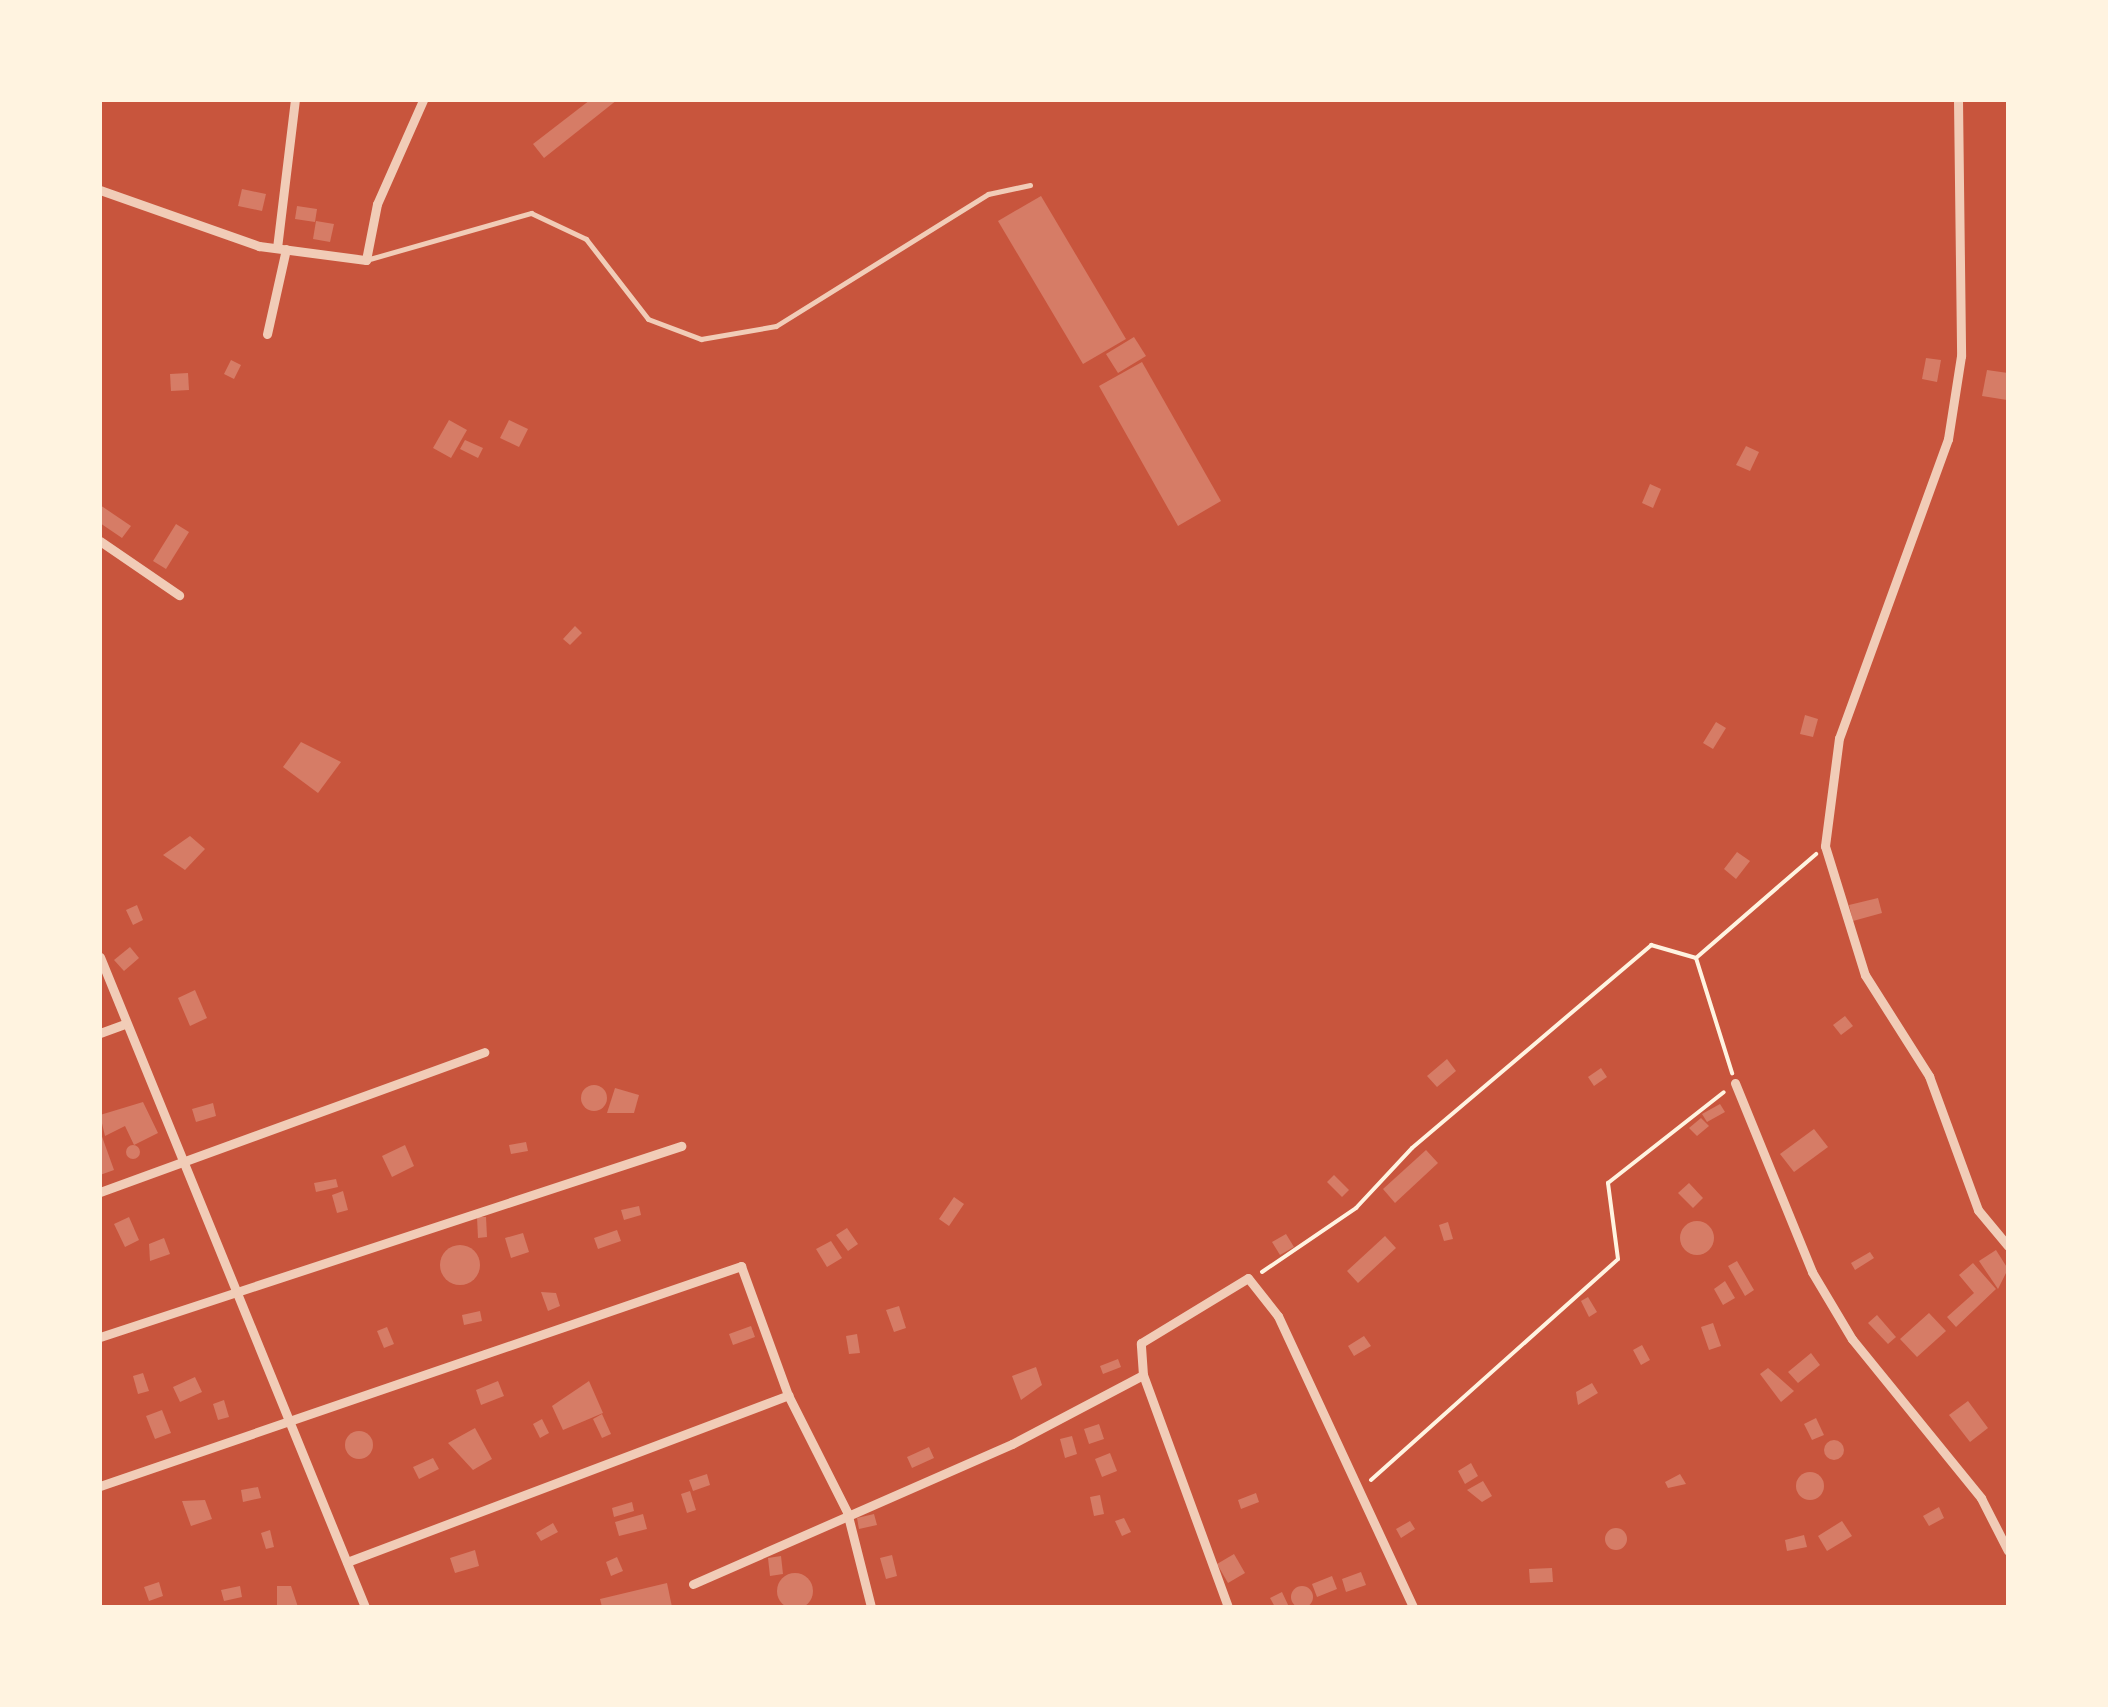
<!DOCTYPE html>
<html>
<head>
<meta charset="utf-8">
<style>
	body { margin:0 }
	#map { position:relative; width:2108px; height:1707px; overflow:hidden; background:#c8553d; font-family:Helvetica,sans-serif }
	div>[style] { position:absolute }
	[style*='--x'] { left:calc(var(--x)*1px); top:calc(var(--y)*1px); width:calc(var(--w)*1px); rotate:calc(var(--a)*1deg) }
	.building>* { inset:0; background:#d67c66 }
	.round { border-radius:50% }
	.path>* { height:4px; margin:-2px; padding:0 2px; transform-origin:2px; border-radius:2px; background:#fff3e0 }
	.service>* { height:5px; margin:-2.5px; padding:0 2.5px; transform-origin:2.5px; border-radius:2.5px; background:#f1ccb7 }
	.minor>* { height:9px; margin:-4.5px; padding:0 4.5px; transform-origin:4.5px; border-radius:4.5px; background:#f1ccb7 }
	span { translate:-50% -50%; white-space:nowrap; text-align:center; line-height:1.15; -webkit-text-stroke:10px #fff3e0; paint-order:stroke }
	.frame { position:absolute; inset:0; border:102px solid #fff3e0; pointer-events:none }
</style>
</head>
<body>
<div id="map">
	<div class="building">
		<div style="clip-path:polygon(590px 100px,617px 100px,544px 158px,533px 144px)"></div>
		<div style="clip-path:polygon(242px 189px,266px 194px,262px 211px,238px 206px)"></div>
		<div style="clip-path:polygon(1041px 196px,1126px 339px,1083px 364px,998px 221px)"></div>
		<div style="clip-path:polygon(297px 206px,317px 209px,315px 222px,295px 219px)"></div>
		<div style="clip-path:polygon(316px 221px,334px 224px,330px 242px,313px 239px)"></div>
		<div style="clip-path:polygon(1134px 337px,1146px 356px,1118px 373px,1106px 354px)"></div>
		<div style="clip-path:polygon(1926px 358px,1941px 360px,1937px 382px,1922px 379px)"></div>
		<div style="clip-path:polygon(231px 360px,241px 365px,234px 379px,224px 374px)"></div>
		<div style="clip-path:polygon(1142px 362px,1221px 501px,1178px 526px,1099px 386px)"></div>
		<div style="clip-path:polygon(1987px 370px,2008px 373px,2007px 400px,1982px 396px)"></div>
		<div style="clip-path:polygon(188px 373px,189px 390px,171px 391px,170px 374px)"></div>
		<div style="clip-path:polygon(449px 420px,467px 430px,451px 458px,433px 448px)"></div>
		<div style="clip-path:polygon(509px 420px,528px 429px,519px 447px,500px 438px)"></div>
		<div style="clip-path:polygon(465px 440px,483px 448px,478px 458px,460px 449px)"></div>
		<div style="clip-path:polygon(1746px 446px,1759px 452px,1750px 471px,1736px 465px)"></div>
		<div style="clip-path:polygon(1650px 484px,1661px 489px,1653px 508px,1642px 503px)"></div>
		<div style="clip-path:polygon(100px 505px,131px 526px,122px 538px,100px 523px)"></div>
		<div style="clip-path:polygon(176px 524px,189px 532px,166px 569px,153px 561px)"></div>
		<div style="clip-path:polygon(575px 626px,582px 633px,570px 645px,563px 639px)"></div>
		<div style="clip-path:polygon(1805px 715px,1818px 719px,1813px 737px,1800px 734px)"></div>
		<div style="clip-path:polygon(1716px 722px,1726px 728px,1713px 749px,1703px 743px)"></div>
		<div style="clip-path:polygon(301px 742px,341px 762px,318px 793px,283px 767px)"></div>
		<div style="clip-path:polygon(190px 836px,205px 849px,185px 870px,163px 855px)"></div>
		<div style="clip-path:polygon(1737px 852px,1750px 861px,1736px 879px,1724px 869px)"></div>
		<div style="clip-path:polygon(1878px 898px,1882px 913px,1853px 921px,1849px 905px)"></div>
		<div style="clip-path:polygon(137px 905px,143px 920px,133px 925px,126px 910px)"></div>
		<div style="clip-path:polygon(130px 947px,139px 958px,124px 971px,114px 960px)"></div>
		<div style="clip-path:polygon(195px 990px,207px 1018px,190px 1026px,178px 998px)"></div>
		<div style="clip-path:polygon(1845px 1016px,1853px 1026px,1841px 1035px,1833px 1025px)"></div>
		<div style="clip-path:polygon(1447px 1059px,1456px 1071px,1437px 1087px,1427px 1076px)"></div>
		<div style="clip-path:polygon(1601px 1068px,1607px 1077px,1594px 1086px,1588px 1077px)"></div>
		<div class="round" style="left:581px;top:1085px;width:26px;height:26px"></div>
		<div style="clip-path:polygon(615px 1088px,639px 1095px,634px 1113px,607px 1113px)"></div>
		<div style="clip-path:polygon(143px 1102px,158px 1133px,134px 1145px,125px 1126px,105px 1136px,100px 1115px)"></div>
		<div style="clip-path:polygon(213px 1103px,216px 1116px,196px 1122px,192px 1109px)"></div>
		<div style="clip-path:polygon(1720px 1104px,1725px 1112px,1707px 1122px,1702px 1114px)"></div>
		<div style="clip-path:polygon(1701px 1118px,1709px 1126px,1697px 1136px,1689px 1128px)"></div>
		<div style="clip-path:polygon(1814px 1129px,1828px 1147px,1794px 1172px,1780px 1154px)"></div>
		<div style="clip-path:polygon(100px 1131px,114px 1170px,100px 1175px)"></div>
		<div style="clip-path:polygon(526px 1142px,528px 1151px,511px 1154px,509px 1145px)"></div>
		<div class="round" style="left:126px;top:1145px;width:14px;height:14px"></div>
		<div style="clip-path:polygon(405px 1145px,414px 1166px,392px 1177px,382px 1156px)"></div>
		<div style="clip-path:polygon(1426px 1150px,1438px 1163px,1395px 1203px,1383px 1189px)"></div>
		<div style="clip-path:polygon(1334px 1175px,1349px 1190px,1342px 1197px,1327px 1182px)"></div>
		<div style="clip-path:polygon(336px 1179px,338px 1187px,316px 1192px,314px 1183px)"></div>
		<div style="clip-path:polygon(1689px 1183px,1703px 1198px,1693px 1208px,1678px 1193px)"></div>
		<div style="clip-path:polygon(343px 1191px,348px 1210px,337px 1213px,332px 1195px)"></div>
		<div style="clip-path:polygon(954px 1197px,964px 1204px,949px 1226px,939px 1219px)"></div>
		<div style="clip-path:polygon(639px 1206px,641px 1215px,624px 1220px,621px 1210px)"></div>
		<div style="clip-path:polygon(129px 1217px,139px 1240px,125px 1247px,114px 1224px)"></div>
		<div style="clip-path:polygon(477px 1217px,486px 1217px,487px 1237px,478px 1238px)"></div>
		<div class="round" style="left:1680px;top:1221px;width:34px;height:34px"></div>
		<div style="clip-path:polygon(1448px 1222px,1453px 1239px,1444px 1241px,1439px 1225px)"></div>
		<div style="clip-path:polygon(847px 1228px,858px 1244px,848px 1251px,836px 1235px)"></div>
		<div style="clip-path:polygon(617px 1230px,621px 1241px,598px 1249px,594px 1238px)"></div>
		<div style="clip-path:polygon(523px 1233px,529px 1252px,511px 1258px,505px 1238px)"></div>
		<div style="clip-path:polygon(1286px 1234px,1294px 1247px,1280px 1255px,1272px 1242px)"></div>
		<div style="clip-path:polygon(1385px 1236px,1396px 1248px,1358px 1283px,1347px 1271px)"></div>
		<div style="clip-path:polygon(164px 1238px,170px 1254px,150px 1261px,149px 1244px)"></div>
		<div style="clip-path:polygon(831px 1241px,842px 1258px,827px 1267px,816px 1249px)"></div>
		<div class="round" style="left:440px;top:1245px;width:40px;height:40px"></div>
		<div style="clip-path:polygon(1996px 1250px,2008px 1269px,1998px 1289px,1979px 1261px)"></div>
		<div style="clip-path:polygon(1870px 1252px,1874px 1258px,1855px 1270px,1851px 1263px)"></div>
		<div style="clip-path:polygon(1737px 1261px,1754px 1290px,1745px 1296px,1728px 1266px)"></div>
		<div style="clip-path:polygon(1973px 1263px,1996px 1289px,1956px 1327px,1947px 1317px,1974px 1293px,1959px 1275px)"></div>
		<div style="clip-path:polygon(1725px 1281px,1735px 1298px,1723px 1305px,1714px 1289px)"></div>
		<div style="clip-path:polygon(541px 1292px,556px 1293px,560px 1306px,548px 1311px)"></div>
		<div style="clip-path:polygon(1588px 1297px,1597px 1312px,1589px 1317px,1581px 1301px)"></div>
		<div style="clip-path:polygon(899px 1306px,906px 1328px,894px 1332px,886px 1310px)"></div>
		<div style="clip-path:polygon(480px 1311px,482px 1321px,464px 1325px,462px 1315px)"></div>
		<div style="clip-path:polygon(1929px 1313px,1946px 1331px,1917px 1357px,1900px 1339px)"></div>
		<div style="clip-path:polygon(1877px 1315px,1896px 1337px,1888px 1344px,1868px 1323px)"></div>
		<div style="clip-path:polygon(1713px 1323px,1721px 1346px,1709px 1350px,1701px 1327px)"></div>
		<div style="clip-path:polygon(751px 1326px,755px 1337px,733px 1345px,729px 1334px)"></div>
		<div style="clip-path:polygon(387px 1327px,394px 1344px,384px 1348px,377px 1331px)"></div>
		<div style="clip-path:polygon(857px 1334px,860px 1353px,849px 1354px,846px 1336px)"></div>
		<div style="clip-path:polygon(1364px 1336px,1371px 1346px,1354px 1356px,1348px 1346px)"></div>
		<div style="clip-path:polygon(1642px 1345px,1650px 1360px,1641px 1365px,1633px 1350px)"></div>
		<div style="clip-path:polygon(1811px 1353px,1820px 1365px,1798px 1383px,1788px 1372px)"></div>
		<div style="clip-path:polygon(1118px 1359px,1121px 1367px,1103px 1374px,1100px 1366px)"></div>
		<div style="clip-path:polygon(1036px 1367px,1042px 1385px,1021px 1400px,1012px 1376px)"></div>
		<div style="clip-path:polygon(1768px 1368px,1794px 1391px,1781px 1402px,1760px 1374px)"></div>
		<div style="clip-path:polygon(143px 1373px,149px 1391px,138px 1394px,133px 1376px)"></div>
		<div style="clip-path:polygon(195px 1377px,202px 1392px,180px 1402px,173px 1387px)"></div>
		<div style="clip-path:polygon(498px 1381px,504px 1396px,481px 1405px,476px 1390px)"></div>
		<div style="clip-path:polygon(589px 1381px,603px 1413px,563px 1430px,552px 1406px)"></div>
		<div style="clip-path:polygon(1592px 1383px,1598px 1393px,1578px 1405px,1576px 1392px)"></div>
		<div style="clip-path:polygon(224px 1400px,229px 1417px,218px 1420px,213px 1404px)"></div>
		<div style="clip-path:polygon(1968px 1401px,1988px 1428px,1970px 1442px,1949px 1415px)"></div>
		<div style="clip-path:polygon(162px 1410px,171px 1433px,155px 1439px,146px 1416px)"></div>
		<div style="clip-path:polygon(602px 1414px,611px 1434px,602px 1438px,593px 1419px)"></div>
		<div style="clip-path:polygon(1816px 1418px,1824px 1435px,1812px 1440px,1804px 1424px)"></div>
		<div style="clip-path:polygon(542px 1419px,549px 1433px,540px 1438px,533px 1424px)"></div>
		<div style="clip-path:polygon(1099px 1424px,1104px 1439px,1089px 1444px,1084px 1429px)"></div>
		<div style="clip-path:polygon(475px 1428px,492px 1459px,473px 1470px,448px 1443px)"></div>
		<div class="round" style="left:345px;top:1431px;width:28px;height:28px"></div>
		<div style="clip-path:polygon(1072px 1436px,1077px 1454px,1065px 1458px,1060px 1439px)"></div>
		<div class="round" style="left:1824px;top:1440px;width:20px;height:20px"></div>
		<div style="clip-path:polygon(929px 1447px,934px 1458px,912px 1468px,907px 1457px)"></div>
		<div style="clip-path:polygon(1110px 1453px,1117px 1471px,1102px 1477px,1095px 1459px)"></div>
		<div style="clip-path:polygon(433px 1458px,439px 1469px,419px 1479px,413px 1467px)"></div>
		<div style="clip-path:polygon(1471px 1463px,1478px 1476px,1465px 1484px,1458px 1471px)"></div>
		<div class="round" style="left:1796px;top:1472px;width:28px;height:28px"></div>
		<div style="clip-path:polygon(707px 1474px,710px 1485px,693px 1491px,689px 1480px)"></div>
		<div style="clip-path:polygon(1680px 1474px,1686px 1484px,1668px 1488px,1665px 1482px)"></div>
		<div style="clip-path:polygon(1483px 1481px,1492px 1496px,1482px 1502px,1467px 1490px)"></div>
		<div style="clip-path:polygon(258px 1487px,261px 1498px,243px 1502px,241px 1490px)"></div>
		<div style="clip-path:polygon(690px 1491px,696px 1510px,687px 1513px,681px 1494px)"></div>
		<div style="clip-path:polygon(1256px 1493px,1259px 1502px,1241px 1509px,1238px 1500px)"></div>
		<div style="clip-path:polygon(1100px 1495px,1104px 1514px,1094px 1516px,1090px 1497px)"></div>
		<div style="clip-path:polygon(205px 1500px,212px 1519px,191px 1526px,182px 1501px)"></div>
		<div style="clip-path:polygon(632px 1502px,634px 1511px,614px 1517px,612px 1508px)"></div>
		<div style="clip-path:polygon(1939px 1507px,1944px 1518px,1929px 1526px,1923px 1516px)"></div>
		<div style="clip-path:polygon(643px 1514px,647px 1529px,619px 1536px,615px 1522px)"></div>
		<div style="clip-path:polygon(874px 1514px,877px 1525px,859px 1529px,857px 1518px)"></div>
		<div style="clip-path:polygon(1124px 1518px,1131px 1532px,1122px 1536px,1115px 1521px)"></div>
		<div style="clip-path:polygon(1410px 1521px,1415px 1529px,1401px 1538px,1396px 1529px)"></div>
		<div style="clip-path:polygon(1842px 1521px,1852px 1536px,1827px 1551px,1818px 1536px)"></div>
		<div style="clip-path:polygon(553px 1523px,558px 1532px,541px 1541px,536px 1533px)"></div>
		<div class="round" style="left:1605px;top:1528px;width:22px;height:22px"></div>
		<div style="clip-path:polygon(270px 1530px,274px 1547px,266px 1549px,261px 1533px)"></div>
		<div style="clip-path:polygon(1804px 1535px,1807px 1547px,1787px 1551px,1785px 1540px)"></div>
		<div style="clip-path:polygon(475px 1550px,479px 1566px,455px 1573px,450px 1558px)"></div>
		<div style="clip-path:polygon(1234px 1554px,1245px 1573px,1228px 1583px,1217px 1564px)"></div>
		<div style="clip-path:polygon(892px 1555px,897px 1576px,886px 1579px,880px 1558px)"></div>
		<div style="clip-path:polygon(781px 1556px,783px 1574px,770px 1576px,768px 1558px)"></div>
		<div style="clip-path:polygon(617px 1557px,623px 1571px,611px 1576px,606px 1562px)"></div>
		<div style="clip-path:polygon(1552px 1568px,1553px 1582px,1530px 1583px,1529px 1569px)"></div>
		<div style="clip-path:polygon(1361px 1572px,1366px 1585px,1346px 1592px,1342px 1579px)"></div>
		<div class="round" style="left:777px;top:1573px;width:36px;height:36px"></div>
		<div style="clip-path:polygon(1332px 1576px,1337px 1589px,1317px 1597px,1312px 1584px)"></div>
		<div style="clip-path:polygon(159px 1582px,163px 1596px,149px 1601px,144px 1587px)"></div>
		<div style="clip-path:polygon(667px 1583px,672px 1607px,602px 1607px,600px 1599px)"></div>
		<div class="round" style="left:1291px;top:1586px;width:22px;height:22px"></div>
		<div style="clip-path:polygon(240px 1586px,242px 1597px,224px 1601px,221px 1590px)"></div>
		<div style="clip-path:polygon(277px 1586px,291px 1586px,298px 1607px,277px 1607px)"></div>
		<div style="clip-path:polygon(1282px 1592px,1289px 1607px,1275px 1607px,1270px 1598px)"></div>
	</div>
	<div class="path">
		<div style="--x:1696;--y:958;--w:121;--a:72.6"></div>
		<div style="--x:1262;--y:1272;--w:114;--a:-34.2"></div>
		<div style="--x:1356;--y:1208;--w:82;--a:-47"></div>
		<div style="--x:1412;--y:1148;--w:314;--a:-40.3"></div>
		<div style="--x:1651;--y:945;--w:47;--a:16.1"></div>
		<div style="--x:1696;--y:958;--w:159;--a:-40.9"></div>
		<div style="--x:1371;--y:1480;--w:331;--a:-41.8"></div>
		<div style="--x:1618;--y:1259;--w:77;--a:-97.5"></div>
		<div style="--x:1608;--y:1183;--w:147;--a:-38.1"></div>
	</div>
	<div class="service">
		<div style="--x:366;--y:260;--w:172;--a:-15.9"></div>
		<div style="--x:531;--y:213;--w:61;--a:25.3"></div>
		<div style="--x:586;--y:239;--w:101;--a:52.2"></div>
		<div style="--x:648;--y:319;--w:57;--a:20.7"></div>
		<div style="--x:701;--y:339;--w:76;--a:-9.8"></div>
		<div style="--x:776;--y:326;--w:250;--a:-31.9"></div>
		<div style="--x:988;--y:194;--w:43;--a:-12.1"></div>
	</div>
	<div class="minor">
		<div style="--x:1958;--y:100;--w:256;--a:89.3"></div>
		<div style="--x:1961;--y:356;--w:84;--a:98.9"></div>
		<div style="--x:1948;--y:439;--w:318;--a:110"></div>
		<div style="--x:1839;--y:738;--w:109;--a:97.4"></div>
		<div style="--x:1825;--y:846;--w:135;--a:72.8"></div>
		<div style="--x:1865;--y:975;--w:120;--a:57.6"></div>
		<div style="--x:1929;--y:1076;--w:143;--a:69.9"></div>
		<div style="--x:1978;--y:1210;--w:47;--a:50.2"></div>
		<div style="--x:100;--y:190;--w:169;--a:19.4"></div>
		<div style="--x:259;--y:246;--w:108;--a:7.5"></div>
		<div style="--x:366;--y:260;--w:57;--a:-78.9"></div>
		<div style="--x:377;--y:204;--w:114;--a:-66.1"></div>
		<div style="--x:277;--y:248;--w:149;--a:-83.1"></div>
		<div style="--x:267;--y:334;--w:87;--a:-77.4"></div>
		<div style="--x:100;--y:541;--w:96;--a:34.4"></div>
		<div style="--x:100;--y:957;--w:702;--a:67.82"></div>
		<div style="--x:100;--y:1033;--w:27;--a:-20"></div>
		<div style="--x:1735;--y:1083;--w:204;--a:67.8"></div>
		<div style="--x:1812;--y:1272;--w:78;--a:59.2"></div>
		<div style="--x:1852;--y:1339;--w:205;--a:50.9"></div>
		<div style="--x:1981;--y:1498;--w:59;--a:63"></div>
		<div style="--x:100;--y:1192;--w:409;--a:-20"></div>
		<div style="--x:100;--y:1337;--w:612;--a:-18.2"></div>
		<div style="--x:100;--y:1486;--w:678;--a:-18.94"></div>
		<div style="--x:741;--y:1266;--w:137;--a:70"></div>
		<div style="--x:788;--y:1395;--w:131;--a:63.2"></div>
		<div style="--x:847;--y:1512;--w:98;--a:75.8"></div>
		<div style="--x:347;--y:1562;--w:472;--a:-20.7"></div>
		<div style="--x:693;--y:1584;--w:348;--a:-23.7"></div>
		<div style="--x:1012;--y:1444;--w:148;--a:-27.8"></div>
		<div style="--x:1228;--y:1607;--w:247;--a:-110.1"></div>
		<div style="--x:1143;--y:1375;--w:32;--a:-94"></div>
		<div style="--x:1141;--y:1343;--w:125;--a:-31.3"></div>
		<div style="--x:1248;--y:1278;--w:48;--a:51.7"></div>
		<div style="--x:1278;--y:1316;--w:321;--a:65.1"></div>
	</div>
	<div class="frame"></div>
</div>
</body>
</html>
